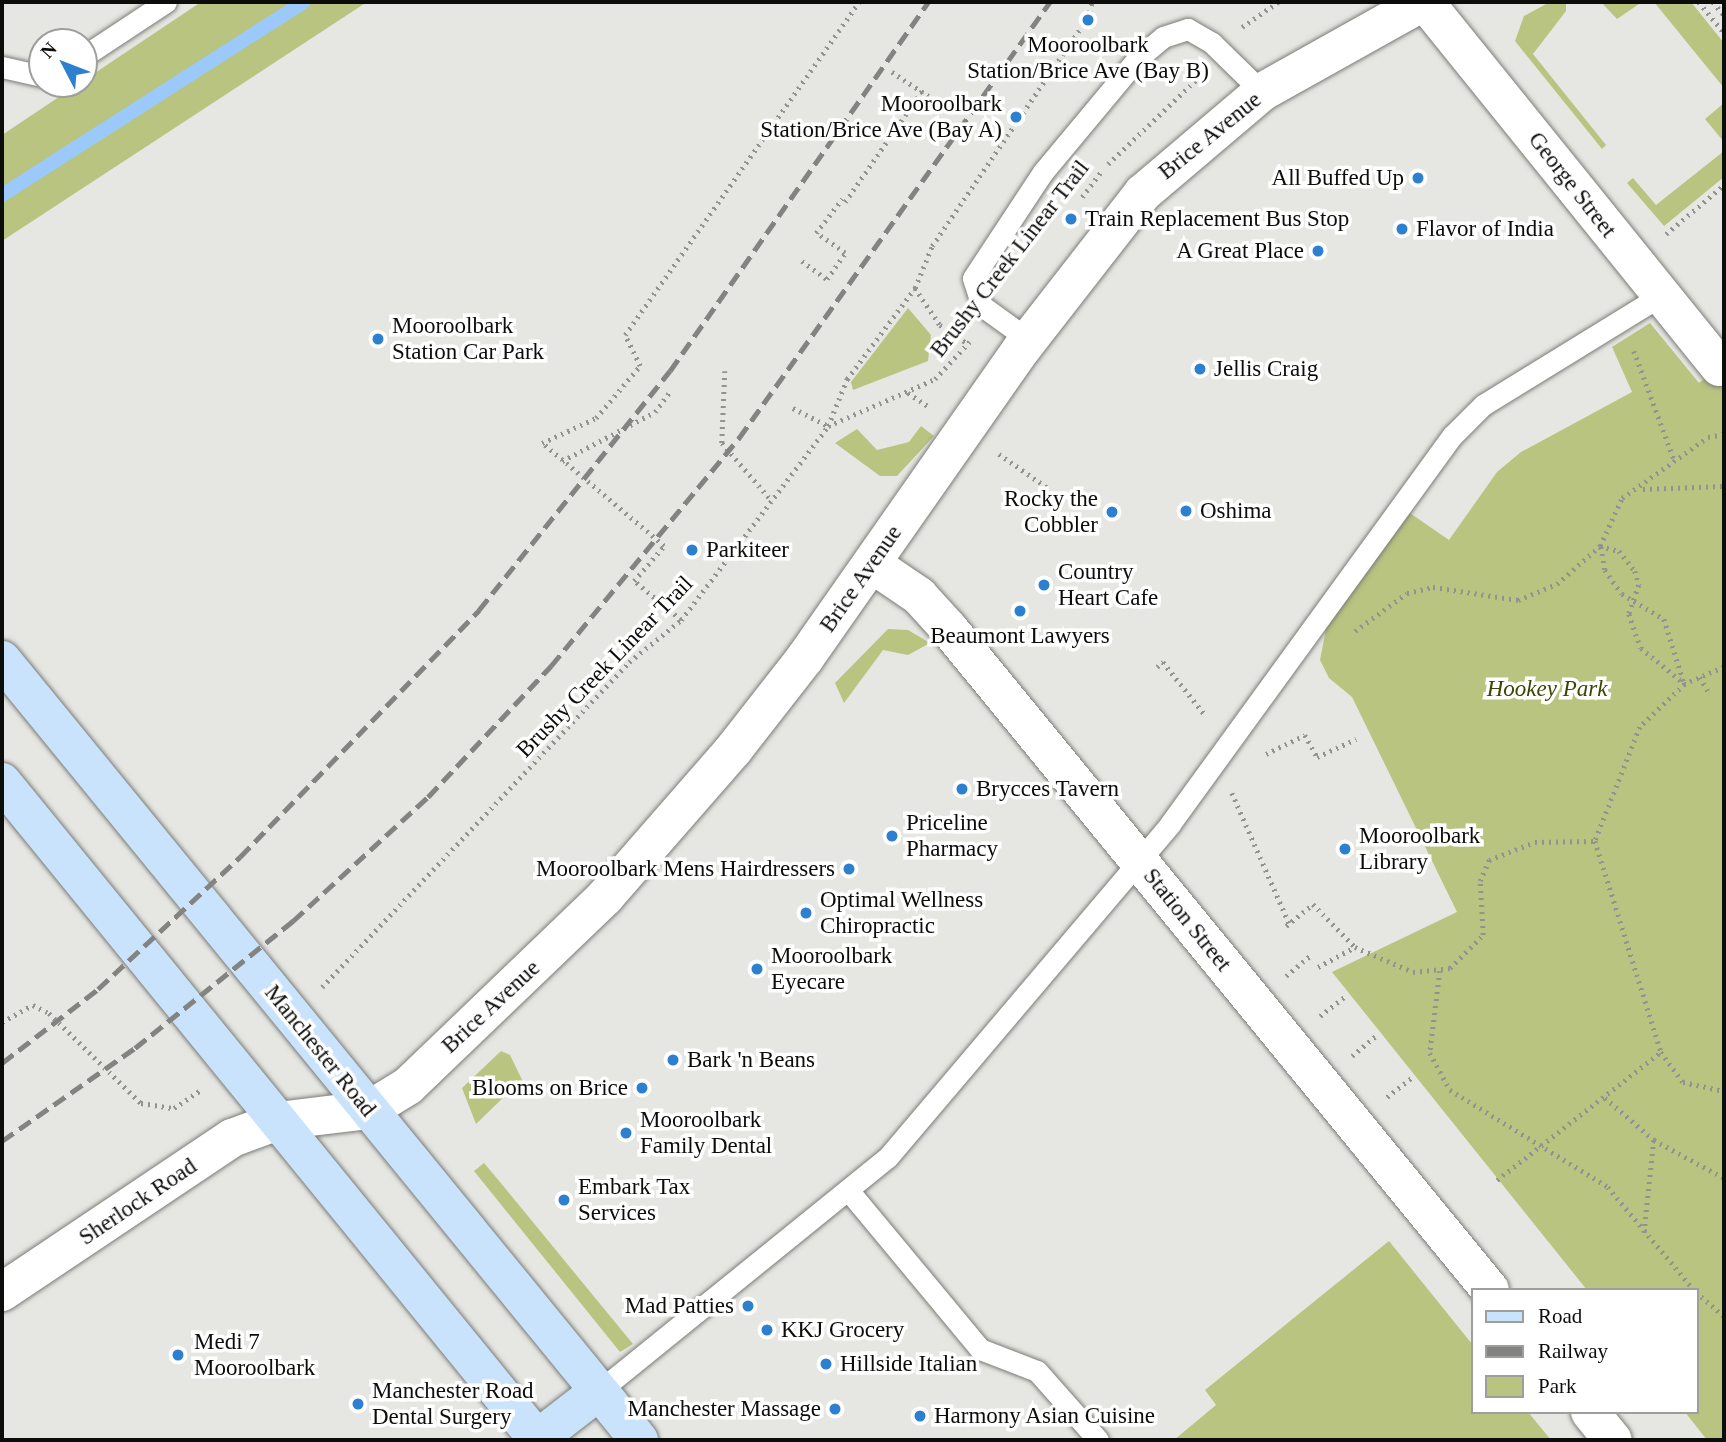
<!DOCTYPE html>
<html>
<head>
<meta charset="utf-8">
<style>
	body { margin:0 }
	#map { position:relative; width:1726px; height:1442px; overflow:hidden; background:#e6e7e2; font-family:"Times New Roman",serif }
	div>[style] { position:absolute }
	[style*='--x'] { left:calc(var(--x)*1px); top:calc(var(--y)*1px); width:calc(var(--w)*1px); rotate:calc(var(--a)*1deg) }
	.green>* { inset:0; background:#b8c480 }
	.stream>* { height:14px; margin:-7px; padding:0 7px; transform-origin:7px; border-radius:7px; background:#9bc9fa }
	.path>* { height:4.5px; margin-top:-2.25px; transform-origin:0; background:repeating-linear-gradient(90deg,#92938f 0 2px,transparent 0 7px) }
	.roads { filter:drop-shadow(0 0 2px #7b7b77) drop-shadow(0 0 2px #7b7b77) }
	.service>* { height:21px; margin:-10.5px; padding:0 10.5px; transform-origin:10.5px; border-radius:10.5px; background:#fff }
	.minor>* { height:38px; margin:-19px; padding:0 19px; transform-origin:19px; border-radius:19px; background:#fff }
	.secondary>* { height:38px; margin:-19px; padding:0 19px; transform-origin:19px; border-radius:19px; background:#cae3fd }
	.rail>* { height:5px; margin-top:-2.5px; transform-origin:0; background:repeating-linear-gradient(90deg,#838481 0 14px,transparent 0 21px) }
	.dots>* { width:19px; height:19px; translate:-50% -50%; box-sizing:border-box; border:4px solid #fff; border-radius:50% }
	span { translate:-50% -50%; white-space:nowrap; text-align:center; line-height:1.15; -webkit-text-stroke:7px #fff; paint-order:stroke }
	.poi-label { font-size:23px; color:#0c0d0b }
	.right { translate:-100% -50%; text-align:right }
	.left { translate:0 -50%; text-align:left }
	.street-label { font-size:23px; color:#0c0d0b }
	.park-label { font-size:23px; color:#3d4404; font-style:italic }
	.frame { position:absolute; inset:0; border:4px solid #0c0d0b; pointer-events:none }
	.legend { position:absolute; left:1471px; top:1288px; width:228px; height:126px; box-sizing:border-box; background:#fff; border:2px solid #9e9e9d; margin:0; padding:9px 12px; list-style:none; font-size:21px; color:#0c0d0b }
	.legend li { display:flex; align-items:center; gap:14px; height:35px }
	.legend b { width:35px; border:2px solid #9e9e9d }
	.north { position:absolute; left:28px; top:28px; width:70px; height:70px; box-sizing:border-box; background:#fff; border:2px solid #9e9e9d; border-radius:50%; rotate:312deg; font-size:19px; font-weight:700; line-height:28px; text-align:center; color:#0c0d0b }
	.north::after { content:''; display:block; margin:auto; width:24px; height:32px; background:#2d80cf; clip-path:polygon(50% 0,100% 100%,50% 72%,0 100%) }
</style>
</head>
<body>
<div id="map">
	<div class="green">
		<div style="clip-path:polygon(201px 2px,367px 2px,2px 241px,2px 135px)"></div>
		<div style="clip-path:polygon(1550px 2px,1566px 2px,1566px 11px,1533px 54px,1606px 145px,1602px 149px,1515px 41px,1524px 16px)"></div>
		<div style="clip-path:polygon(1601px 2px,1642px 2px,1617px 19px)"></div>
		<div style="clip-path:polygon(1654px 2px,1691px 2px,1724px 43px,1724px 88px)"></div>
		<div style="clip-path:polygon(1724px 103px,1724px 142px,1705px 119px)"></div>
		<div style="clip-path:polygon(1724px 151px,1724px 177px,1664px 226px,1627px 183px,1633px 178px,1656px 205px)"></div>
		<div style="clip-path:polygon(908px 308px,931px 335px,928px 361px,853px 390px,851px 382px)"></div>
		<div style="clip-path:polygon(1650px 323px,1699px 383px,1724px 363px,1724px 1440px,1707px 1440px,1685px 1412px,1696px 1412px,1696px 1290px,1587px 1290px,1332px 972px,1457px 912px,1352px 697px,1329px 678px,1320px 660px,1327px 624px,1407px 511px,1449px 540px,1497px 472px,1521px 452px,1632px 392px,1612px 347px)"></div>
		<div style="clip-path:polygon(921px 426px,934px 436px,897px 476px,880px 476px,835px 443px,857px 429px,877px 450px,909px 442px)"></div>
		<div style="clip-path:polygon(888px 629px,908px 630px,930px 643px,908px 655px,883px 650px,844px 703px,835px 683px)"></div>
		<div style="clip-path:polygon(501px 1051px,510px 1055px,526px 1088px,519px 1095px,509px 1092px,476px 1124px,462px 1088px)"></div>
		<div style="clip-path:polygon(484px 1163px,495px 1176px,633px 1344px,620px 1352px,474px 1171px)"></div>
		<div style="clip-path:polygon(1389px 1241px,1472px 1344px,1472px 1412px,1528px 1412px,1551px 1440px,1174px 1440px,1216px 1405px,1205px 1390px)"></div>
	</div>
	<div class="stream">
		<div style="--x:2;--y:195;--w:358;--a:-32.6"></div>
	</div>
	<div class="path">
		<div style="--x:1699;--y:2;--w:40;--a:51"></div>
		<div style="--x:1713;--y:2;--w:17;--a:50"></div>
		<div style="--x:1242;--y:27;--w:44;--a:-34.8"></div>
		<div style="--x:892;--y:72;--w:77;--a:33.3"></div>
		<div style="--x:1108;--y:164;--w:127;--a:-43.7"></div>
		<div style="--x:1082;--y:197;--w:34;--a:-53"></div>
		<div style="--x:845;--y:202;--w:135;--a:-55.3"></div>
		<div style="--x:1666;--y:234;--w:76;--a:-40.2"></div>
		<div style="--x:802;--y:261;--w:31;--a:36"></div>
		<div style="--x:827;--y:279;--w:32;--a:-55"></div>
		<div style="--x:845;--y:253;--w:35;--a:-145"></div>
		<div style="--x:816;--y:233;--w:43;--a:-52.6"></div>
		<div style="--x:915;--y:288;--w:45;--a:56"></div>
		<div style="--x:940;--y:325;--w:34;--a:34"></div>
		<div style="--x:1634;--y:351;--w:118;--a:69.7"></div>
		<div style="--x:725;--y:371;--w:72;--a:92.4"></div>
		<div style="--x:722;--y:443;--w:77;--a:49.2"></div>
		<div style="--x:908;--y:393;--w:24;--a:33"></div>
		<div style="--x:793;--y:408;--w:39;--a:27"></div>
		<div style="--x:828;--y:426;--w:51;--a:-68"></div>
		<div style="--x:847;--y:379;--w:114;--a:-53.2"></div>
		<div style="--x:915;--y:288;--w:45;--a:-68"></div>
		<div style="--x:932;--y:246;--w:275;--a:-55.7"></div>
		<div style="--x:1087;--y:19;--w:18;--a:-74"></div>
		<div style="--x:999;--y:454;--w:60;--a:34.8"></div>
		<div style="--x:562;--y:461;--w:105;--a:-27.8"></div>
		<div style="--x:655;--y:412;--w:24;--a:-54"></div>
		<div style="--x:1643;--y:489;--w:81;--a:-2.1"></div>
		<div style="--x:1600;--y:546;--w:20;--a:15"></div>
		<div style="--x:1619;--y:551;--w:26;--a:51"></div>
		<div style="--x:1635;--y:571;--w:15;--a:74"></div>
		<div style="--x:1639;--y:585;--w:31;--a:109"></div>
		<div style="--x:1629;--y:614;--w:36;--a:71"></div>
		<div style="--x:1641;--y:648;--w:57;--a:39.3"></div>
		<div style="--x:1601;--y:547;--w:23;--a:80"></div>
		<div style="--x:1605;--y:570;--w:29;--a:55"></div>
		<div style="--x:1622;--y:594;--w:49;--a:30.8"></div>
		<div style="--x:1664;--y:619;--w:67;--a:72.6"></div>
		<div style="--x:681;--y:620;--w:61;--a:-140.3"></div>
		<div style="--x:634;--y:581;--w:46;--a:-49.4"></div>
		<div style="--x:664;--y:546;--w:160;--a:-139.8"></div>
		<div style="--x:542;--y:443;--w:60;--a:-24.8"></div>
		<div style="--x:596;--y:418;--w:68;--a:-49.8"></div>
		<div style="--x:640;--y:366;--w:34;--a:-116"></div>
		<div style="--x:625;--y:335;--w:407;--a:-54.9"></div>
		<div style="--x:1355;--y:631;--w:64;--a:-36.2"></div>
		<div style="--x:1407;--y:593;--w:27;--a:-13"></div>
		<div style="--x:1433;--y:587;--w:86;--a:8.7"></div>
		<div style="--x:1518;--y:600;--w:42;--a:-22.3"></div>
		<div style="--x:1557;--y:584;--w:57;--a:-41.5"></div>
		<div style="--x:1600;--y:546;--w:53;--a:-65.4"></div>
		<div style="--x:1622;--y:498;--w:105;--a:-35.3"></div>
		<div style="--x:1708;--y:437;--w:16;--a:-11"></div>
		<div style="--x:1157;--y:667;--w:8;--a:-40"></div>
		<div style="--x:1163;--y:662;--w:69;--a:51.5"></div>
		<div style="--x:1724;--y:667;--w:43;--a:156.4"></div>
		<div style="--x:1685;--y:684;--w:62;--a:136.3"></div>
		<div style="--x:1640;--y:727;--w:123;--a:111.5"></div>
		<div style="--x:1595;--y:841;--w:221;--a:72.6"></div>
		<div style="--x:1661;--y:1052;--w:37;--a:54"></div>
		<div style="--x:1683;--y:1082;--w:42;--a:12.4"></div>
		<div style="--x:1700;--y:677;--w:16;--a:60"></div>
		<div style="--x:1266;--y:754;--w:43;--a:-26"></div>
		<div style="--x:1305;--y:735;--w:25;--a:61"></div>
		<div style="--x:1317;--y:757;--w:43;--a:-24.8"></div>
		<div style="--x:1232;--y:793;--w:142;--a:66.3"></div>
		<div style="--x:1286;--y:926;--w:35;--a:-39"></div>
		<div style="--x:1313;--y:904;--w:60;--a:45.7"></div>
		<div style="--x:1318;--y:967;--w:42;--a:-28.4"></div>
		<div style="--x:1355;--y:947;--w:63;--a:23.3"></div>
		<div style="--x:1413;--y:972;--w:37;--a:-6"></div>
		<div style="--x:1450;--y:968;--w:47;--a:-45"></div>
		<div style="--x:1483;--y:935;--w:54;--a:-93.2"></div>
		<div style="--x:1480;--y:881;--w:23;--a:-67"></div>
		<div style="--x:1489;--y:860;--w:49;--a:-21.4"></div>
		<div style="--x:1535;--y:842;--w:60;--a:-1"></div>
		<div style="--x:1440;--y:971;--w:83;--a:97"></div>
		<div style="--x:1430;--y:1053;--w:42;--a:61.6"></div>
		<div style="--x:1450;--y:1090;--w:185;--a:31.5"></div>
		<div style="--x:1608;--y:1187;--w:134;--a:50.1"></div>
		<div style="--x:1286;--y:976;--w:31;--a:-40"></div>
		<div style="--x:322;--y:987;--w:447;--a:-46.6"></div>
		<div style="--x:629;--y:662;--w:67;--a:-38.9"></div>
		<div style="--x:681;--y:620;--w:243;--a:-52.8"></div>
		<div style="--x:828;--y:426;--w:117;--a:-23.7"></div>
		<div style="--x:935;--y:379;--w:54;--a:-47.2"></div>
		<div style="--x:1320;--y:1016;--w:31;--a:-38"></div>
		<div style="--x:2;--y:1022;--w:35;--a:-29"></div>
		<div style="--x:33;--y:1005;--w:18;--a:27"></div>
		<div style="--x:49;--y:1013;--w:129;--a:44.4"></div>
		<div style="--x:141;--y:1103;--w:33;--a:9"></div>
		<div style="--x:174;--y:1108;--w:32;--a:-34"></div>
		<div style="--x:1352;--y:1056;--w:31;--a:-40"></div>
		<div style="--x:1387;--y:1097;--w:31;--a:-38"></div>
		<div style="--x:1605;--y:1098;--w:65;--a:40.6"></div>
		<div style="--x:1654;--y:1140;--w:96;--a:96"></div>
		<div style="--x:1654;--y:1140;--w:80;--a:28.5"></div>
		<div style="--x:1497;--y:1180;--w:208;--a:-38"></div>
		<div style="--x:1696;--y:1292;--w:37;--a:41"></div>
	</div>
	<div class="roads">
		<div class="service">
			<div style="--x:84;--y:56;--w:98;--a:-33.4"></div>
			<div style="--x:2;--y:67;--w:41;--a:12.7"></div>
			<div style="--x:1029;--y:340;--w:58;--a:-144.1"></div>
			<div style="--x:982;--y:306;--w:29;--a:-108"></div>
			<div style="--x:973;--y:278;--w:127;--a:-56.6"></div>
			<div style="--x:1043;--y:172;--w:147;--a:-50.2"></div>
			<div style="--x:1137;--y:59;--w:34;--a:-40"></div>
			<div style="--x:1163;--y:37;--w:26;--a:-18"></div>
			<div style="--x:1188;--y:29;--w:28;--a:30"></div>
			<div style="--x:1212;--y:43;--w:70;--a:44.4"></div>
			<div style="--x:848;--y:1190;--w:207;--a:50.3"></div>
			<div style="--x:980;--y:1349;--w:61;--a:21.1"></div>
			<div style="--x:1037;--y:1371;--w:92;--a:48.5"></div>
			<div style="--x:599;--y:1391;--w:372;--a:-39"></div>
			<div style="--x:888;--y:1157;--w:436;--a:-49.7"></div>
			<div style="--x:1170;--y:824;--w:480;--a:-54"></div>
			<div style="--x:1452;--y:436;--w:44;--a:-45"></div>
			<div style="--x:1483;--y:405;--w:208;--a:-31.6"></div>
		</div>
		<div class="minor">
			<div style="--x:1425;--y:2;--w:469;--a:51.1"></div>
			<div style="--x:872;--y:564;--w:57;--a:34.2"></div>
			<div style="--x:919;--y:596;--w:45;--a:47.7"></div>
			<div style="--x:949;--y:629;--w:854;--a:50.7"></div>
			<div style="--x:2;--y:1292;--w:277;--a:-33.8"></div>
			<div style="--x:232;--y:1138;--w:49;--a:-20.3"></div>
			<div style="--x:278;--y:1121;--w:92;--a:-6.9"></div>
			<div style="--x:369;--y:1110;--w:46;--a:-31.6"></div>
			<div style="--x:408;--y:1086;--w:273;--a:-43.8"></div>
			<div style="--x:605;--y:897;--w:196;--a:-48.9"></div>
			<div style="--x:734;--y:749;--w:115;--a:-52"></div>
			<div style="--x:805;--y:658;--w:380;--a:-55"></div>
			<div style="--x:1023;--y:347;--w:195;--a:-52.1"></div>
			<div style="--x:1143;--y:193;--w:156;--a:-40.3"></div>
			<div style="--x:1262;--y:92;--w:184;--a:-29.2"></div>
			<div style="--x:1590;--y:1412;--w:36;--a:51"></div>
		</div>
		<div class="secondary">
			<div style="--x:2;--y:660;--w:1007;--a:50.76"></div>
			<div style="--x:2;--y:782;--w:849;--a:50.83"></div>
			<div style="--x:537;--y:1439;--w:78;--a:-37.7"></div>
		</div>
	</div>
	<div class="rail">
		<div style="--x:2;--y:1063;--w:121;--a:-37.6"></div>
		<div style="--x:98;--y:989;--w:194;--a:-42.9"></div>
		<div style="--x:240;--y:857;--w:344;--a:-45.9"></div>
		<div style="--x:479;--y:610;--w:306;--a:-51.4"></div>
		<div style="--x:670;--y:371;--w:450;--a:-55"></div>
		<div style="--x:2;--y:1141;--w:162;--a:-35"></div>
		<div style="--x:135;--y:1048;--w:203;--a:-38.8"></div>
		<div style="--x:293;--y:921;--w:183;--a:-42.6"></div>
		<div style="--x:428;--y:797;--w:180;--a:-46.8"></div>
		<div style="--x:551;--y:666;--w:296;--a:-50.5"></div>
		<div style="--x:739;--y:438;--w:536;--a:-54.5"></div>
	</div>
	<div class="dots">
		<div style="left:1088px;top:20px;background:#2d80cf"></div>
		<div style="left:1016px;top:117px;background:#2d80cf"></div>
		<div style="left:1418px;top:178px;background:#2d80cf"></div>
		<div style="left:1071px;top:219px;background:#2d80cf"></div>
		<div style="left:1402px;top:229px;background:#2d80cf"></div>
		<div style="left:1318px;top:251px;background:#2d80cf"></div>
		<div style="left:378px;top:339px;background:#2d80cf"></div>
		<div style="left:1200px;top:369px;background:#2d80cf"></div>
		<div style="left:1186px;top:511px;background:#2d80cf"></div>
		<div style="left:1112px;top:512px;background:#2d80cf"></div>
		<div style="left:692px;top:550px;background:#2d80cf"></div>
		<div style="left:1044px;top:585px;background:#2d80cf"></div>
		<div style="left:1020px;top:611px;background:#2d80cf"></div>
		<div style="left:962px;top:789px;background:#2d80cf"></div>
		<div style="left:892px;top:836px;background:#2d80cf"></div>
		<div style="left:1345px;top:849px;background:#2d80cf"></div>
		<div style="left:849px;top:869px;background:#2d80cf"></div>
		<div style="left:806px;top:913px;background:#2d80cf"></div>
		<div style="left:757px;top:969px;background:#2d80cf"></div>
		<div style="left:673px;top:1060px;background:#2d80cf"></div>
		<div style="left:642px;top:1088px;background:#2d80cf"></div>
		<div style="left:626px;top:1133px;background:#2d80cf"></div>
		<div style="left:564px;top:1200px;background:#2d80cf"></div>
		<div style="left:748px;top:1306px;background:#2d80cf"></div>
		<div style="left:767px;top:1330px;background:#2d80cf"></div>
		<div style="left:178px;top:1355px;background:#2d80cf"></div>
		<div style="left:826px;top:1364px;background:#2d80cf"></div>
		<div style="left:358px;top:1404px;background:#2d80cf"></div>
		<div style="left:835px;top:1409px;background:#2d80cf"></div>
		<div style="left:920px;top:1416px;background:#2d80cf"></div>
	</div>
	<div class="poi-label">
		<span style="left:1088px;top:58px">Mooroolbark<br>Station/Brice Ave (Bay B)</span>
		<span class="right" style="left:1002px;top:117px">Mooroolbark<br>Station/Brice Ave (Bay A)</span>
		<span class="right" style="left:1404px;top:178px">All Buffed Up</span>
		<span class="left" style="left:1085px;top:219px">Train Replacement Bus Stop</span>
		<span class="left" style="left:1416px;top:229px">Flavor of India</span>
		<span class="right" style="left:1304px;top:251px">A Great Place</span>
		<span class="left" style="left:392px;top:339px">Mooroolbark<br>Station Car Park</span>
		<span class="left" style="left:1214px;top:369px">Jellis Craig</span>
		<span class="right" style="left:1098px;top:512px">Rocky the<br>Cobbler</span>
		<span class="left" style="left:1200px;top:511px">Oshima</span>
		<span class="left" style="left:706px;top:550px">Parkiteer</span>
		<span class="left" style="left:1058px;top:585px">Country<br>Heart Cafe</span>
		<span style="left:1020px;top:636px">Beaumont Lawyers</span>
		<span class="left" style="left:976px;top:789px">Brycces Tavern</span>
		<span class="left" style="left:906px;top:836px">Priceline<br>Pharmacy</span>
		<span class="left" style="left:1359px;top:849px">Mooroolbark<br>Library</span>
		<span class="right" style="left:835px;top:869px">Mooroolbark Mens Hairdressers</span>
		<span class="left" style="left:820px;top:913px">Optimal Wellness<br>Chiropractic</span>
		<span class="left" style="left:771px;top:969px">Mooroolbark<br>Eyecare</span>
		<span class="left" style="left:687px;top:1060px">Bark 'n Beans</span>
		<span class="right" style="left:628px;top:1088px">Blooms on Brice</span>
		<span class="left" style="left:640px;top:1133px">Mooroolbark<br>Family Dental</span>
		<span class="left" style="left:578px;top:1200px">Embark Tax<br>Services</span>
		<span class="right" style="left:734px;top:1306px">Mad Patties</span>
		<span class="left" style="left:781px;top:1330px">KKJ Grocery</span>
		<span class="left" style="left:194px;top:1355px">Medi 7<br>Mooroolbark</span>
		<span class="left" style="left:840px;top:1364px">Hillside Italian</span>
		<span class="left" style="left:372px;top:1404px">Manchester Road<br>Dental Surgery</span>
		<span class="right" style="left:821px;top:1409px">Manchester Massage</span>
		<span class="left" style="left:934px;top:1416px">Harmony Asian Cuisine</span>
	</div>
	<div class="street-label">
		<span style="left:1210px;top:136px;rotate:-39deg">Brice Avenue</span>
		<span style="left:1572px;top:185px;rotate:52deg">George Street</span>
		<span style="left:1010px;top:259px;rotate:-52deg">Brushy Creek Linear Trail</span>
		<span style="left:861px;top:579px;rotate:-55deg">Brice Avenue</span>
		<span style="left:605px;top:667px;rotate:-46deg">Brushy Creek Linear Trail</span>
		<span style="left:1187px;top:920px;rotate:51deg">Station Street</span>
		<span style="left:491px;top:1007px;rotate:-43deg">Brice Avenue</span>
		<span style="left:320px;top:1051px;rotate:51deg">Manchester Road</span>
		<span style="left:138px;top:1202px;rotate:-34deg">Sherlock Road</span>
	</div>
	<div class="park-label">
		<span style="left:1547px;top:689px">Hookey Park</span>
	</div>
	<div class="frame"></div>
	<ul class="legend">
	<li><b style="height:9px;background:#cae3fd"></b>Road</li>
	<li><b style="height:9px;background:#838481"></b>Railway</li>
	<li><b style="height:19px;background:#b8c480"></b>Park</li>
	</ul>
	<div class="north">N</div>
</div>
</body>
</html>
